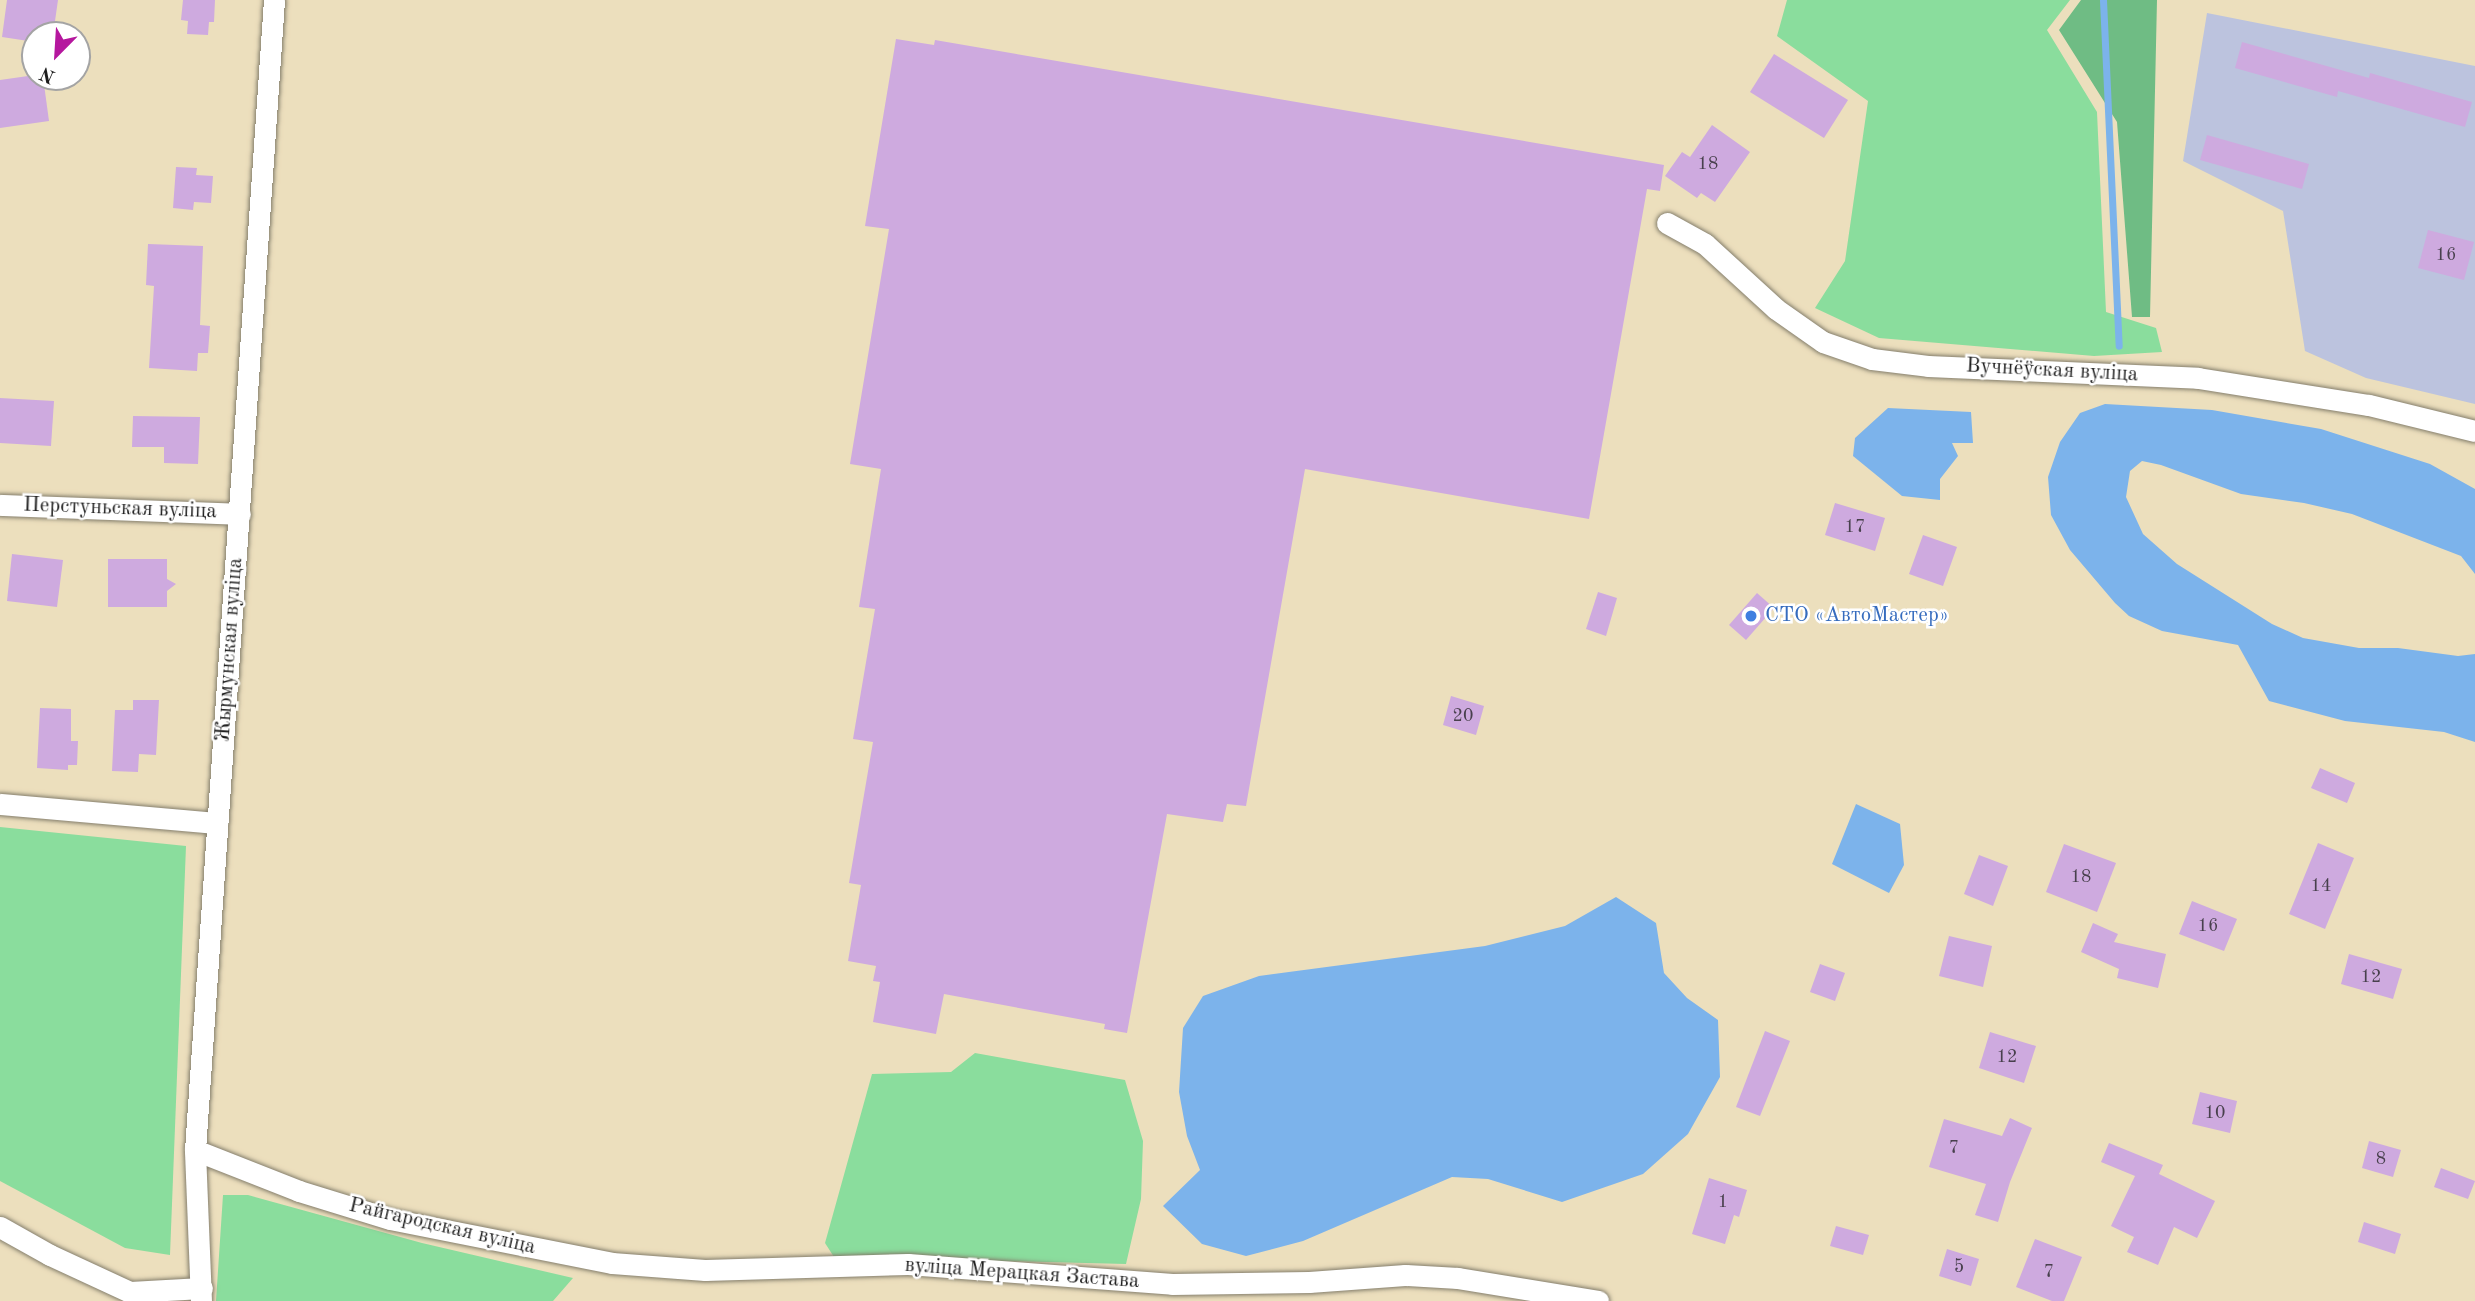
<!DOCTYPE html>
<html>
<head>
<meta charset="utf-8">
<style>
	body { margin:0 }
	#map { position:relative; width:2475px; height:1301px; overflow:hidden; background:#ecdfbd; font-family:"Old Standard TT",serif }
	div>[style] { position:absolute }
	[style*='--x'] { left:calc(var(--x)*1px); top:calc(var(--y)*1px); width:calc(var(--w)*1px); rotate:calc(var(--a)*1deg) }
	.industrial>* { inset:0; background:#bcc3de }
	.green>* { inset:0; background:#8add9d }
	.forest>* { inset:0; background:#6fbc84 }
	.water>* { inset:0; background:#7cb3eb }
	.stream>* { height:7px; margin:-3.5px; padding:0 3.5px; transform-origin:3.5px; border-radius:3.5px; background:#7cb3eb }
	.building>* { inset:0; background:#ceaadf }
	.roads { filter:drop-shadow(0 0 2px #847e6c) drop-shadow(0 0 2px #847e6c) }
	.minor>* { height:21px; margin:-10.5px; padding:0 10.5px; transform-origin:10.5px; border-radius:10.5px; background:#fff }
	.dots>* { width:19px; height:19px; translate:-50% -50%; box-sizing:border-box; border:4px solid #fff; border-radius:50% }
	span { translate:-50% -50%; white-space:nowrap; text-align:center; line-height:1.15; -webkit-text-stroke:5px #fff; paint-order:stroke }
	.number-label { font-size:18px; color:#48404d }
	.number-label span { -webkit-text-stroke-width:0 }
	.street-label { font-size:21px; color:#1c1c1c }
	.shop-label { font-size:21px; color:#366cbe }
	.left { translate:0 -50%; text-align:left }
	.north { position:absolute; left:21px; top:21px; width:70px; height:70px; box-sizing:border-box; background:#fff; border:2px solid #a4a4a4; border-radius:50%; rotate:204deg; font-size:19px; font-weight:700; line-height:28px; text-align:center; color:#1c1c1c }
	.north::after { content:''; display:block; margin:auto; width:24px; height:32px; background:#b5179e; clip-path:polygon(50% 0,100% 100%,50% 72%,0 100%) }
</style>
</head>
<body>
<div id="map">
	<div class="industrial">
		<div style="clip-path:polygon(2207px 13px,2475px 66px,2475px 404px,2366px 378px,2305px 351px,2283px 211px,2183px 161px)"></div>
	</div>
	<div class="green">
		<div style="clip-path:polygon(1787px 0,2070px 0,2047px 30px,2097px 112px,2106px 312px,2156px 328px,2162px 352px,2094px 356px,1879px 338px,1815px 308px,1845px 261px,1868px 101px,1777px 36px)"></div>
		<div style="clip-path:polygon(0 827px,186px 846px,170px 1255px,125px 1248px,0 1181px)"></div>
		<div style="clip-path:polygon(975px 1053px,1125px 1080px,1143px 1141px,1141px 1199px,1126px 1264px,834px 1257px,825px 1243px,872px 1074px,951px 1072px)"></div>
		<div style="clip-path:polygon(223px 1195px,248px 1195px,422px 1243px,573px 1278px,553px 1301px,216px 1301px)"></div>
	</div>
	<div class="forest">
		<div style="clip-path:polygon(2081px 0,2157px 0,2150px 317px,2132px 317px,2117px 122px,2059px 30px)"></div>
	</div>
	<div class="water">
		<div style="clip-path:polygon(2105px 404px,2212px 410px,2321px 429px,2430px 464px,2475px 489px,2475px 574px,2461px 556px,2352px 514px,2304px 503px,2241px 494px,2161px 465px,2142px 461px,2130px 471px,2126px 497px,2143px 534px,2177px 564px,2272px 624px,2303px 638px,2359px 648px,2398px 648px,2458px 656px,2475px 654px,2475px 742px,2444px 732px,2345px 721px,2269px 701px,2238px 645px,2162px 631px,2129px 616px,2115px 603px,2070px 550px,2051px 515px,2048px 477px,2060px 442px,2080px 413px)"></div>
		<div style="clip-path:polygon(1888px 408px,1971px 412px,1973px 443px,1952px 443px,1958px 456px,1940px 479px,1940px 500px,1902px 496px,1853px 456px,1855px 438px)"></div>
		<div style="clip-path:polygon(1856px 804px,1900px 824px,1904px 865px,1889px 893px,1832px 864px)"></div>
		<div style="clip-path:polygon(1616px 897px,1656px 923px,1664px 973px,1687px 998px,1718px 1020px,1720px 1077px,1688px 1134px,1643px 1174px,1562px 1202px,1488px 1179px,1452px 1177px,1303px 1241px,1246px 1256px,1202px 1244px,1163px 1206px,1200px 1170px,1187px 1136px,1179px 1092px,1183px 1028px,1203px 996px,1259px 976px,1485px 946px,1565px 926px)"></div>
	</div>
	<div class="stream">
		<div style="--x:2103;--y:0;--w:346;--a:87.4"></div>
	</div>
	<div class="building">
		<div style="clip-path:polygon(7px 0,58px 0,53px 35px,35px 35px,35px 42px,2px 37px)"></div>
		<div style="clip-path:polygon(183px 0,215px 0,214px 22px,209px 22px,208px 35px,187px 34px,188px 21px,181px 20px)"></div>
		<div style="clip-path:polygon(896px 39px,934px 45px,935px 40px,1664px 165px,1660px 191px,1647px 189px,1589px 519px,1305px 469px,1246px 806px,1227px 804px,1223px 822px,1167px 814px,1127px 1033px,1104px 1029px,1105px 1024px,944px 994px,936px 1034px,873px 1022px,880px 982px,873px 981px,876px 966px,848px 961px,861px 885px,849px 883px,873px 742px,853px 739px,875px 609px,859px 607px,881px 469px,850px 464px,889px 229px,865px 226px)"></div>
		<div style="clip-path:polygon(2242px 42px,2369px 78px,2370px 73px,2472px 102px,2465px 127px,2338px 91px,2337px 97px,2235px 68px)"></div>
		<div style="clip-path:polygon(1774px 54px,1848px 100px,1824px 138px,1750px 92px)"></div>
		<div style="clip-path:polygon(35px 75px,43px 77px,49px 121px,0 128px,0 80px)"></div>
		<div style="clip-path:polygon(1712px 125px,1750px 152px,1715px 202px,1701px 193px,1697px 198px,1665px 176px,1682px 152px,1690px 157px)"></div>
		<div style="clip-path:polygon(2207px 135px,2309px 164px,2302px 189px,2200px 160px)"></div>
		<div style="clip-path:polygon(176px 167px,197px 168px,196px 175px,213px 176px,211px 203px,194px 202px,193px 210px,173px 208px)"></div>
		<div style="clip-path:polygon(2428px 230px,2474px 242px,2464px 280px,2418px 268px)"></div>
		<div style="clip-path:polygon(148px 244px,203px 246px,200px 325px,210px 326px,208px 353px,198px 353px,197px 371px,149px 368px,154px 286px,146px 285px)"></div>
		<div style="clip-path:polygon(0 398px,54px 401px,51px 446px,0 443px)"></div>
		<div style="clip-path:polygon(133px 416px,200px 417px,198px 464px,164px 463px,164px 447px,132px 447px)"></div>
		<div style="clip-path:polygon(1835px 503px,1885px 518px,1875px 551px,1825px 535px)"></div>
		<div style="clip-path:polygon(1923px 535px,1957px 547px,1943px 586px,1909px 574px)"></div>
		<div style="clip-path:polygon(12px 554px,63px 560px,57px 607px,7px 601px)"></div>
		<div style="clip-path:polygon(108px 559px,167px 559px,167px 579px,176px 584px,167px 591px,167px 607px,108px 607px)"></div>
		<div style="clip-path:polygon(1598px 592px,1617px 598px,1606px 636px,1586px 629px)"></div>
		<div style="clip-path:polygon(1757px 593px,1774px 608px,1746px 640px,1729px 625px)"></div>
		<div style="clip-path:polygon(1451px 696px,1484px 706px,1476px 735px,1443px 725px)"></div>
		<div style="clip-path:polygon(133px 700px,159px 700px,156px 755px,139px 754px,138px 772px,112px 771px,115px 710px,133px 710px)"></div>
		<div style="clip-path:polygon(40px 708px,71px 709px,71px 741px,78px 741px,77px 765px,68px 765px,68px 770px,37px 768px)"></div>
		<div style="clip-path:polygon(2320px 768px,2355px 783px,2347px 803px,2311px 788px)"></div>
		<div style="clip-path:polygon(2318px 843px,2354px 858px,2325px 929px,2289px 914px)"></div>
		<div style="clip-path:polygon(2064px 844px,2116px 863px,2097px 912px,2046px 892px)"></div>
		<div style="clip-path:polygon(1979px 855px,2008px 866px,1993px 906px,1964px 894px)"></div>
		<div style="clip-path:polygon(2192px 901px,2237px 919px,2224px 951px,2179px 934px)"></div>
		<div style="clip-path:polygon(2093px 923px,2118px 934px,2114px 942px,2166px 954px,2158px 988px,2117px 978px,2119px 969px,2081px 952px)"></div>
		<div style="clip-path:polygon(1949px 936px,1992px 946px,1983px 987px,1939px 976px)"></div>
		<div style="clip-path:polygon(2349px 954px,2402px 969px,2393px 999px,2341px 984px)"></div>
		<div style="clip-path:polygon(1820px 964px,1845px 973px,1835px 1001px,1810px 992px)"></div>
		<div style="clip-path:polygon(1765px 1031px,1790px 1041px,1760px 1116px,1736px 1107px)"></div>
		<div style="clip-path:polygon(1990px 1032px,2036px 1046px,2024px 1083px,1979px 1068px)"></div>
		<div style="clip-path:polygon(2200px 1092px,2237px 1101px,2230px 1133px,2192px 1124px)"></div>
		<div style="clip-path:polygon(2010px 1118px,2032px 1128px,2010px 1182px,1998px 1222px,1975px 1215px,1986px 1184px,1929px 1167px,1944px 1119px,2002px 1136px)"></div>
		<div style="clip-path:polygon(2369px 1141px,2401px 1150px,2393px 1177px,2362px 1168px)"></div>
		<div style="clip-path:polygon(2109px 1143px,2163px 1165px,2159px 1174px,2215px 1201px,2197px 1238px,2174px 1227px,2158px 1265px,2127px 1252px,2134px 1237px,2111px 1226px,2135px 1176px,2101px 1162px)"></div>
		<div style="clip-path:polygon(2441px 1168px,2475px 1181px,2468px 1199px,2434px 1187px)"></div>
		<div style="clip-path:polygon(1709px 1178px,1747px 1190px,1739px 1217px,1734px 1215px,1725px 1244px,1692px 1234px)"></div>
		<div style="clip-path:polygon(2364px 1222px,2401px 1234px,2395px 1254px,2358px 1242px)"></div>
		<div style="clip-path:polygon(1836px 1226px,1869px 1235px,1863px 1255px,1830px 1246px)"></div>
		<div style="clip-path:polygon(2035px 1239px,2082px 1257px,2064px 1301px,2052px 1301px,2016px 1287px)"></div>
		<div style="clip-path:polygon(1947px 1249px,1979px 1259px,1971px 1286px,1939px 1276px)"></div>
	</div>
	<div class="roads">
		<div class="minor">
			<div style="--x:1667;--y:223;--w:43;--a:28.9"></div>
			<div style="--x:1705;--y:244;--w:96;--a:42.5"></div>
			<div style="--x:1776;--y:309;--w:57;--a:35.1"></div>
			<div style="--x:1823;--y:342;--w:52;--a:19.1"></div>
			<div style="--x:1872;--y:359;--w:56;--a:7.1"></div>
			<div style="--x:1928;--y:366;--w:270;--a:2.5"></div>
			<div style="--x:2198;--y:378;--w:173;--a:9"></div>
			<div style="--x:2369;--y:405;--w:109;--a:13.8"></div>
			<div style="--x:0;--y:505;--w:240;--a:2.1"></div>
			<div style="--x:0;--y:804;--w:218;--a:5"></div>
			<div style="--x:195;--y:1150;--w:112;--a:21.5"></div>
			<div style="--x:299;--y:1191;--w:95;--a:17.1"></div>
			<div style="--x:390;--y:1219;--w:226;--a:11.2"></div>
			<div style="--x:612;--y:1263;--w:93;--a:4.3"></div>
			<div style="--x:705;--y:1270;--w:203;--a:-1.7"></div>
			<div style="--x:908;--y:1264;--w:265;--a:4.3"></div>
			<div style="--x:1172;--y:1284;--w:137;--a:-0.8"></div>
			<div style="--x:1309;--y:1282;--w:96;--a:-4.2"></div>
			<div style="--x:1405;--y:1275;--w:53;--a:3.2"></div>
			<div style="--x:1458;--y:1278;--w:142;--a:9.3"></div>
			<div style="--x:0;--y:1227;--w:57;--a:29.2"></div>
			<div style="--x:50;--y:1255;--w:88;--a:24.8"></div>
			<div style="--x:130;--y:1292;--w:72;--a:-3.2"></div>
			<div style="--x:201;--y:1301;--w:151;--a:-92.3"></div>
			<div style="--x:195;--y:1150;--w:1153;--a:-86.07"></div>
		</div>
	</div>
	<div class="dots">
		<div style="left:1751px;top:616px;background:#3f7fe0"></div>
	</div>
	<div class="number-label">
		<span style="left:1708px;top:164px">18</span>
		<span style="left:2446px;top:255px">16</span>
		<span style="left:1855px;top:527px">17</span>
		<span style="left:1463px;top:716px">20</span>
		<span style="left:2081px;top:877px">18</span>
		<span style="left:2321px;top:886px">14</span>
		<span style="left:2208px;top:926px">16</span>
		<span style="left:2371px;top:977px">12</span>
		<span style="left:2007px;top:1057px">12</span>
		<span style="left:2215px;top:1113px">10</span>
		<span style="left:1954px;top:1148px">7</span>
		<span style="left:2381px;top:1159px">8</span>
		<span style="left:1723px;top:1202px">1</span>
		<span style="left:1959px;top:1267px">5</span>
		<span style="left:2049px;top:1272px">7</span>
	</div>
	<div class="street-label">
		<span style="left:2052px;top:371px;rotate:3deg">Вучнёўская вуліца</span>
		<span style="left:120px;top:509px;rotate:2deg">Перстуньская вуліца</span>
		<span style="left:230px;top:650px;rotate:-86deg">Жырмунская вуліца</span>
		<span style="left:442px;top:1227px;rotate:13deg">Райгародская вуліца</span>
		<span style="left:1022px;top:1274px;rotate:4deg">вуліца Мерацкая Застава</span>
	</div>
	<div class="shop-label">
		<span class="left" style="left:1765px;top:616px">СТО «АвтоМастер»</span>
	</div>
	<div class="north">N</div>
</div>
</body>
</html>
